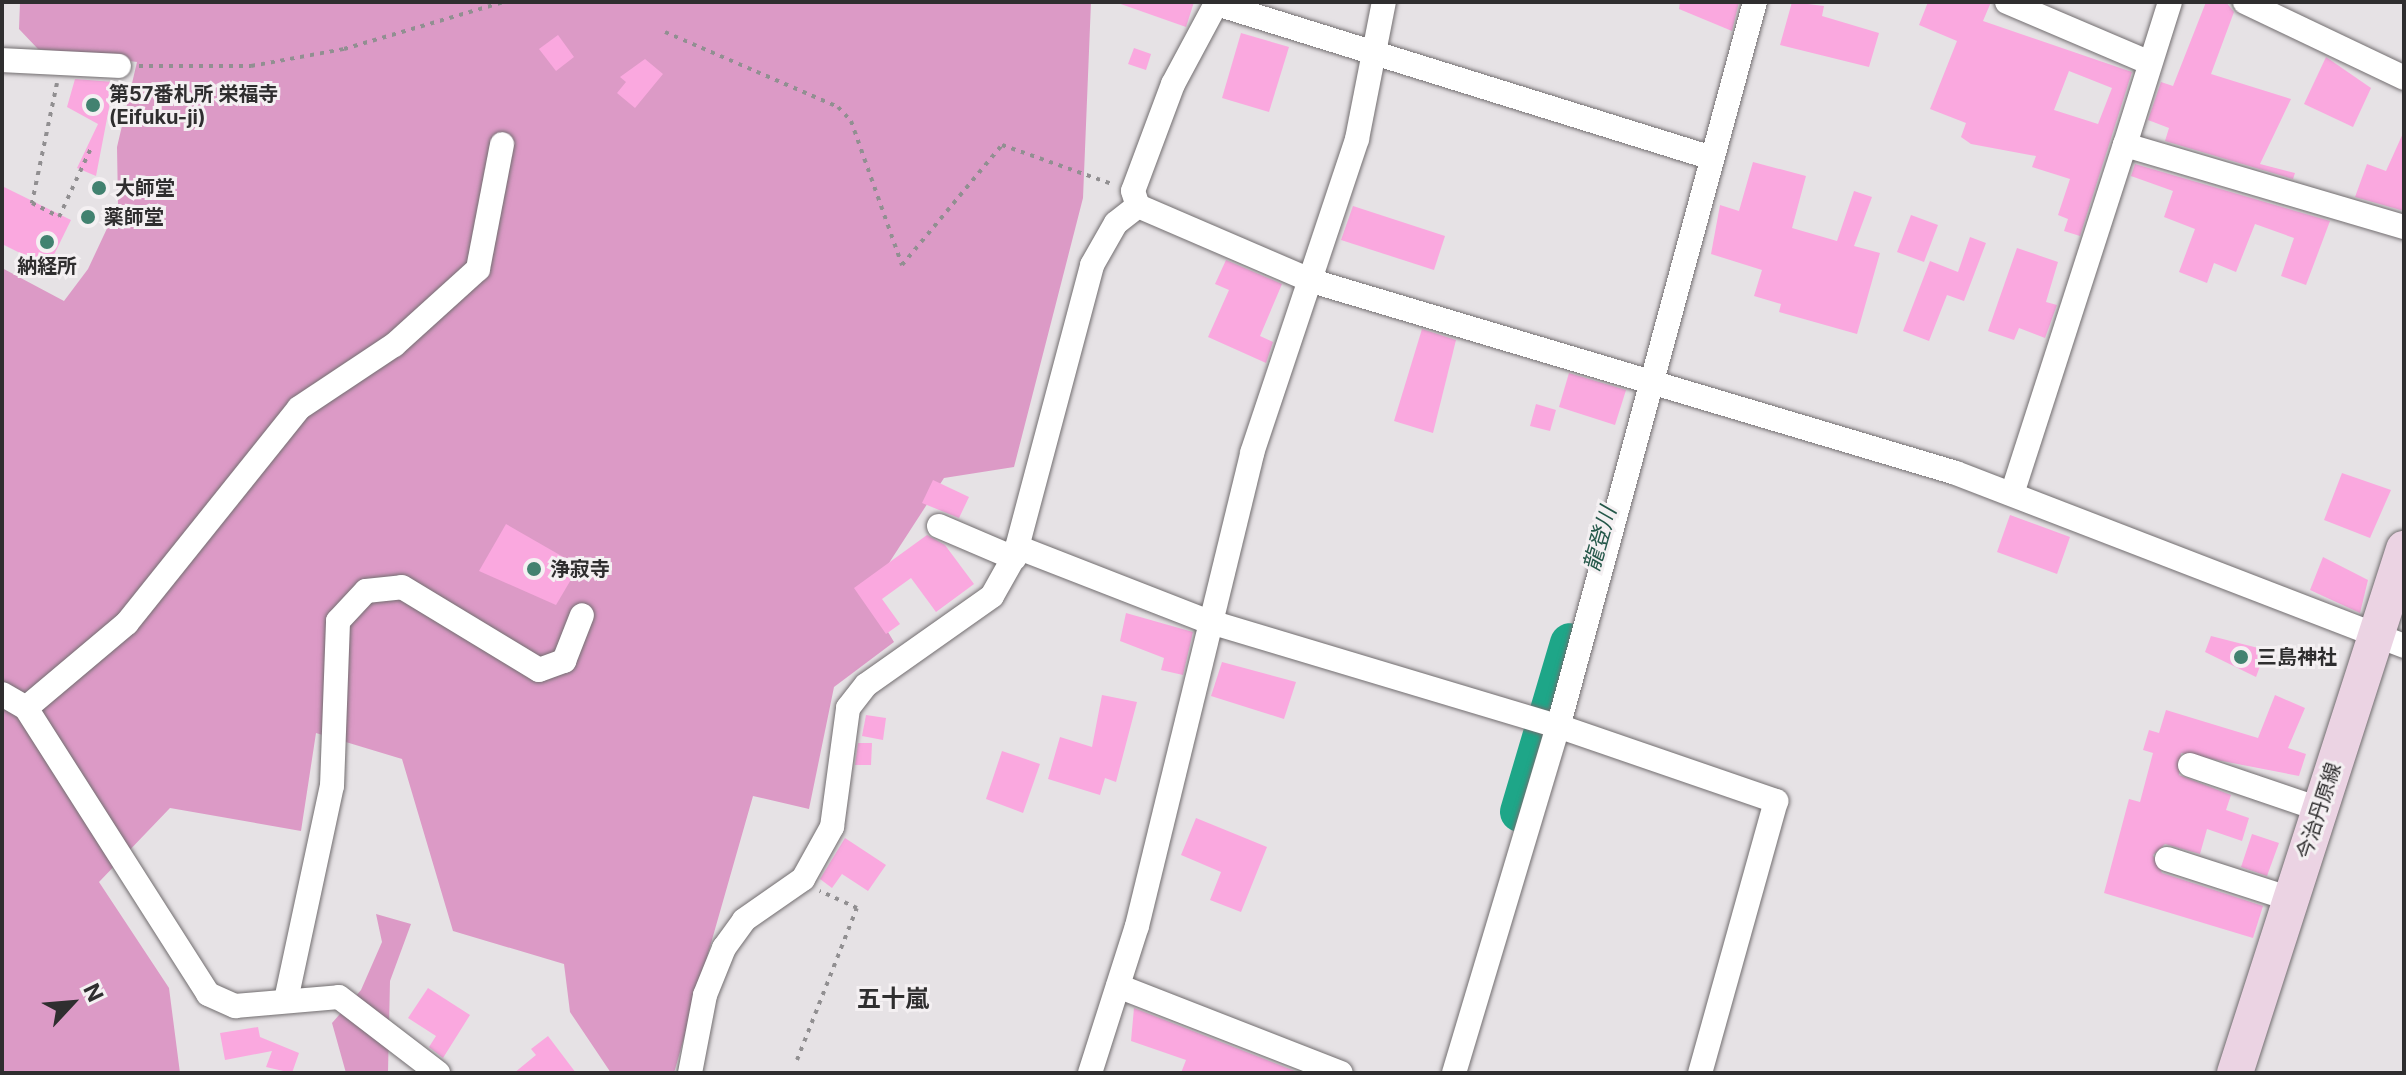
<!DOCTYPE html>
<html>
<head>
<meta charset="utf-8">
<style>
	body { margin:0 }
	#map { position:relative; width:2406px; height:1075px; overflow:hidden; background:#e6e2e5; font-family:Inter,"Noto Sans JP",sans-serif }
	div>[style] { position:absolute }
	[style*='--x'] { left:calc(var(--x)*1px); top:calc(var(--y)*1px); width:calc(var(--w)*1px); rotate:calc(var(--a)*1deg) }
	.green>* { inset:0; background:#dc9ac6 }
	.river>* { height:40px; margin:-20px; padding:0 20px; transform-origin:20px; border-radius:20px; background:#1ea688 }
	.building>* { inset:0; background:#faa8df }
	.path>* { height:4px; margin-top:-2px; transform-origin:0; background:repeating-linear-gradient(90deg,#918f91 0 4px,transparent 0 10px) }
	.roads { filter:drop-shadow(0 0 2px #726e70) drop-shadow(0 0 2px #726e70) }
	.street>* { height:24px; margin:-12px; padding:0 12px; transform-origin:12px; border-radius:12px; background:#fff }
	.secondary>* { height:36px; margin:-18px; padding:0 18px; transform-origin:18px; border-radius:18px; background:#ebd3e3 }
	.dots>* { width:22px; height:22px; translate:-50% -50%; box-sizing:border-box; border:4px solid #f4f0f2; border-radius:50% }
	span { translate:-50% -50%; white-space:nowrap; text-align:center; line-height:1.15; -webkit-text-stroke:6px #f4f0f2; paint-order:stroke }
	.poi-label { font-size:20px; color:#2f2e2f; font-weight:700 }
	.left { translate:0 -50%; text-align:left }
	.street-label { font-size:20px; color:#2f2e2f }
	.water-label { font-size:22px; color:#245749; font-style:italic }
	.quarter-label { font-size:24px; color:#2f2e2f; font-weight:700 }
	.frame { position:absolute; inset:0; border:4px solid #2f2e2f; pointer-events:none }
	.north { position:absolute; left:32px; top:963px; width:80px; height:80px; -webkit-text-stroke:6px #f4f0f2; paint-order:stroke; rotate:64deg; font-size:22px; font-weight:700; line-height:32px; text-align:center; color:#2f2e2f }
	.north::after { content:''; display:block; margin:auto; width:28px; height:36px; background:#2f2e2f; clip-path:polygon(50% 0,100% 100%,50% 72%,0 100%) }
</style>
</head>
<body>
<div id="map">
	<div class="green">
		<div style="clip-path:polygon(20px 2px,1091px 2px,1083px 198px,1014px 467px,944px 478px,867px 597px,894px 642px,834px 687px,809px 809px,753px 796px,674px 1073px,611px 1073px,570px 1012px,564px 964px,453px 931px,402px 759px,316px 733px,301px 831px,170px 808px,99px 882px,169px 988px,180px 1073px,2px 1073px,2px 268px,64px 301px,88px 269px,118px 205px,117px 147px,137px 62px,38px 49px,19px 29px)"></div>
		<div style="clip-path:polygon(376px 914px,411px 924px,390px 981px,388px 1073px,346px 1073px,332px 1023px,361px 990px,382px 942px)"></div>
	</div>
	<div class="river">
		<div style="--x:1520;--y:812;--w:176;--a:-73.5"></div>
	</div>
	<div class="building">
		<div style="clip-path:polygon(1115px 2px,1194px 2px,1186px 27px)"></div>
		<div style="clip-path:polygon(1680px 2px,1739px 2px,1732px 31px,1679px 9px)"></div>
		<div style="clip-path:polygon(1792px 2px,1824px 6px,1822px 16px,1879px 33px,1869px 67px,1780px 45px)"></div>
		<div style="clip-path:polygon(evenodd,1928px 2px,1991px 2px,1983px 21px,2132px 72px,2080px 236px,2064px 231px,2068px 219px,2058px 215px,2070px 179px,2032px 167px,2036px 156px,1971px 144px,1961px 137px,1966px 123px,1930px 109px,1957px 41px,1919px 25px,1928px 2px,2069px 71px,2112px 88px,2098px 124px,2054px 110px,2069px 71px)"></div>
		<div style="clip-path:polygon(2206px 2px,2226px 2px,2234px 12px,2211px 74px,2291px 99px,2260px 164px,2295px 173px,2293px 179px,2165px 141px,2169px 128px,2148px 120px,2161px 82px,2173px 86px)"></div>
		<div style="clip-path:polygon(1241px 33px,1289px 47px,1269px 112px,1222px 98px)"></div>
		<div style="clip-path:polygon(558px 35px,574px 57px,556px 71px,539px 49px)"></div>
		<div style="clip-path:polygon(1134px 48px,1151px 54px,1146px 70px,1128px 64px)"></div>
		<div style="clip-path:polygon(2326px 57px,2371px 88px,2353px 127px,2304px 104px)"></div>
		<div style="clip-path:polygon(645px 59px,663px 74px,635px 108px,617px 93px,626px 82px,620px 77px)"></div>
		<div style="clip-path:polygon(75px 79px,114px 82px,96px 176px,77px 168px,98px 124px,67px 107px)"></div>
		<div style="clip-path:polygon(2404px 131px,2404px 211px,2355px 197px,2367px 164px,2386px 171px)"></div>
		<div style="clip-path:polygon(1753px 162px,1806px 176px,1792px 228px,1837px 241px,1854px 191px,1872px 197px,1854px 246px,1880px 253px,1857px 334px,1779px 312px,1781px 304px,1754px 296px,1762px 270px,1711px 254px,1720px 205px,1739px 211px)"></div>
		<div style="clip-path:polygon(2135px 164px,2330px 221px,2306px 285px,2281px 276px,2294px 238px,2255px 224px,2236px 272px,2214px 263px,2207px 283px,2179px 272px,2195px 229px,2164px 217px,2173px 191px,2131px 176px)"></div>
		<div style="clip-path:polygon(2px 186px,71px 220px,48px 267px,2px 244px)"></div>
		<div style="clip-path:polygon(1353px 206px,1445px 236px,1434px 270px,1341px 240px)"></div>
		<div style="clip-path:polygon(1911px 215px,1938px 225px,1924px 262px,1897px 252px)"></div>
		<div style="clip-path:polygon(1970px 237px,1986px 243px,1964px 301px,1947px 295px,1929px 341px,1903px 331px,1930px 261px,1958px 272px)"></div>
		<div style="clip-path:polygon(2017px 248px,2058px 262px,2046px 302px,2057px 305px,2045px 338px,2019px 328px,2014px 340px,1988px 331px)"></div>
		<div style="clip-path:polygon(1226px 260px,1282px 284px,1260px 336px,1273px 342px,1266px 363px,1208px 337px,1229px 290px,1215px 284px)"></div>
		<div style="clip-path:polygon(1422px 329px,1456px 340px,1433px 433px,1394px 421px)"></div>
		<div style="clip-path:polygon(1569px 373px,1626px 390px,1615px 425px,1559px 407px)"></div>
		<div style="clip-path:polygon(1536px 404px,1556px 410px,1550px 431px,1530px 426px)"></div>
		<div style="clip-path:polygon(2342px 473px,2391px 490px,2370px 538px,2324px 520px)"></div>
		<div style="clip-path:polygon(933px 480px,969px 497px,959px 518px,922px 503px)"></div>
		<div style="clip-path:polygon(2010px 515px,2070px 537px,2057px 574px,1997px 552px)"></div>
		<div style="clip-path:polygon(506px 524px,579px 566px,556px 605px,479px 571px)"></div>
		<div style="clip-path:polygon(927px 535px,945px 545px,974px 584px,936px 612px,911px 578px,882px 599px,900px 624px,886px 634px,854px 588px)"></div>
		<div style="clip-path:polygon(2323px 557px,2368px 580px,2360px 613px,2310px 590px)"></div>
		<div style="clip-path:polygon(1126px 613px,1193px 632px,1183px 675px,1161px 670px,1164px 658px,1120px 641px)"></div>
		<div style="clip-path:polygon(2211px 636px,2266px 650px,2256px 677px,2205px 652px)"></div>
		<div style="clip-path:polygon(1222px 662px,1296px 682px,1284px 719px,1211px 696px)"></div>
		<div style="clip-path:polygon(1102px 695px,1137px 702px,1116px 782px,1105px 778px,1100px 795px,1048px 779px,1060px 737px,1092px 747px)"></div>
		<div style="clip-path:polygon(2275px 695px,2305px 708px,2288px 748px,2306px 754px,2299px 776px,2181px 753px,2179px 775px,2231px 795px,2226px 810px,2249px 818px,2242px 841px,2207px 829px,2200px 854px,2165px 844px,2153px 855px,2162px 873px,2263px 906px,2253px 938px,2104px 893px,2129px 799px,2140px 802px,2153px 753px,2143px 750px,2149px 730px,2159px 733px,2166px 710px,2258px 738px)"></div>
		<div style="clip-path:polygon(866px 715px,886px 718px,883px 740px,862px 736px)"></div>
		<div style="clip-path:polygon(858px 743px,872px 743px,871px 765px,855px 765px)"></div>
		<div style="clip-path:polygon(1002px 751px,1040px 764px,1023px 813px,986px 799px)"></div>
		<div style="clip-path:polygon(1196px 818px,1267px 847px,1241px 912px,1210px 900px,1221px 872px,1181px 855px)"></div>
		<div style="clip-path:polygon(2252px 834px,2279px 843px,2267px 876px,2241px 867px)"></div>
		<div style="clip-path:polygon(845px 838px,886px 865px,868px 891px,842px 874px,832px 888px,820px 879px)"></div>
		<div style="clip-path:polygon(428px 988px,470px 1015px,443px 1058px,429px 1047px,436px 1036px,408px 1018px)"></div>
		<div style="clip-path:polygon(1134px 1008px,1300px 1073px,1181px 1073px,1186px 1060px,1131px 1041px)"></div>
		<div style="clip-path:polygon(258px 1027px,260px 1037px,299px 1053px,292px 1073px,266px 1067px,272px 1051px,225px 1060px,220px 1033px)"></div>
		<div style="clip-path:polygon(548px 1036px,576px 1073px,514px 1073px,536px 1055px,531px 1049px)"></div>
	</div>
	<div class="path">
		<div style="--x:665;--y:32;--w:189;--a:23.4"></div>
		<div style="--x:838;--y:107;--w:19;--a:47"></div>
		<div style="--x:851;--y:121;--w:153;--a:70.5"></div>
		<div style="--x:902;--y:265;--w:156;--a:-50.2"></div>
		<div style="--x:1002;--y:145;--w:117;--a:19.5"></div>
		<div style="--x:139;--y:66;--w:112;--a:0"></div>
		<div style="--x:251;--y:66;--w:95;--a:-10.4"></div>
		<div style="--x:344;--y:49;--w:167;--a:-16.4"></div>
		<div style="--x:57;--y:83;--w:123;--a:101.8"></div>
		<div style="--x:32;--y:203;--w:30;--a:27"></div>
		<div style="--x:59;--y:217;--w:76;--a:-65.1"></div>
		<div style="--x:797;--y:1060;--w:163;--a:-68.5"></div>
		<div style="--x:857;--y:908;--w:41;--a:-155.3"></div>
	</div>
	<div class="roads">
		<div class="street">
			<div style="--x:1217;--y:2;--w:93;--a:118.2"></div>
			<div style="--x:1173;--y:84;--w:114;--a:110.5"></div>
			<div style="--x:1133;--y:191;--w:16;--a:72"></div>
			<div style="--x:1138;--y:206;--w:189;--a:23.3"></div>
			<div style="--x:1312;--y:281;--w:672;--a:16.6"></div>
			<div style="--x:1956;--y:473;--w:480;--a:21.1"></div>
			<div style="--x:2007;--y:2;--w:153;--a:23.1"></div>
			<div style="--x:2170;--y:2;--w:150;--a:107.5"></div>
			<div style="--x:2125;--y:145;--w:291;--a:16.4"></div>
			<div style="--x:2245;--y:2;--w:176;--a:25.5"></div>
			<div style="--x:1217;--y:4;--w:518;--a:17.28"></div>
			<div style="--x:2;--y:60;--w:117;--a:2.9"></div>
			<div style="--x:2012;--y:494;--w:367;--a:-72.1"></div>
			<div style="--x:939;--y:526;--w:82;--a:23.1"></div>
			<div style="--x:1017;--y:547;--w:204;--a:21.3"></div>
			<div style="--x:1207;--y:621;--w:366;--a:16.7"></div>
			<div style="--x:1558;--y:726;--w:231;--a:19"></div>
			<div style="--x:1776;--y:801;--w:282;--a:105.6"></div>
			<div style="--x:2;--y:694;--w:28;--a:30"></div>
			<div style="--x:26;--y:708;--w:339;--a:57.5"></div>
			<div style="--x:208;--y:994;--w:30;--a:24"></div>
			<div style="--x:235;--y:1006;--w:104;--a:-4.9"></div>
			<div style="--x:339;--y:997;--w:125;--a:37.5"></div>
			<div style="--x:26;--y:708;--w:132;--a:-40.1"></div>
			<div style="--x:127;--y:623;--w:275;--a:-51.3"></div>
			<div style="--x:299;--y:408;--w:114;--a:-33.6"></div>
			<div style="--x:394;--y:345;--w:113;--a:-42.1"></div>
			<div style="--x:478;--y:269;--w:127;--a:-79.1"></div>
			<div style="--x:2190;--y:765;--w:136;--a:18.8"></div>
			<div style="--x:2167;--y:859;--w:130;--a:17.9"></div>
			<div style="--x:1118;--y:986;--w:239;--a:21.3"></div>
			<div style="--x:286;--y:1000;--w:219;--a:-77.9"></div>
			<div style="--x:332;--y:786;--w:165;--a:-87.9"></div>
			<div style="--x:338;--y:621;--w:41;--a:-47"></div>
			<div style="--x:366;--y:591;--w:36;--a:-6"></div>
			<div style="--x:402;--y:587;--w:160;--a:31.2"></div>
			<div style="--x:539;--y:670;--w:27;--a:-20"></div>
			<div style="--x:564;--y:661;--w:49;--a:-68.6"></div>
			<div style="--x:690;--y:1073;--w:79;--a:-79.1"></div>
			<div style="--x:705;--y:995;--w:51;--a:-68"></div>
			<div style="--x:724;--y:948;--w:34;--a:-54"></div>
			<div style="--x:744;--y:920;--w:72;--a:-34.8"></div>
			<div style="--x:803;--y:879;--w:60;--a:-60.9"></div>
			<div style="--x:832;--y:827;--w:120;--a:-82.3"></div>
			<div style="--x:848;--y:708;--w:29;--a:-52"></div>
			<div style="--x:866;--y:685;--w:154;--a:-35.2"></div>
			<div style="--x:992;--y:596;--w:47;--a:-60.7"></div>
			<div style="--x:1015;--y:555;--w:300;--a:-75.1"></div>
			<div style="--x:1092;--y:265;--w:48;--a:-60.3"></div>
			<div style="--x:1116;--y:223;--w:28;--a:-38"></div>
			<div style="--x:1090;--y:1073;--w:154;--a:-72.3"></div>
			<div style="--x:1137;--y:926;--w:487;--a:-76.3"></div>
			<div style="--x:1252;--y:453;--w:331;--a:-71.5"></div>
			<div style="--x:1357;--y:139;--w:140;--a:-78.9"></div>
			<div style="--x:1454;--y:1073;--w:369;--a:-73.3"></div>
			<div style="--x:1560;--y:720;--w:744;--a:-74.81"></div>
		</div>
		<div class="secondary">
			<div style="--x:2235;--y:1073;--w:551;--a:-72.12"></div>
		</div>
	</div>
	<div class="dots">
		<div style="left:93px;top:105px;background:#428270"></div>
		<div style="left:99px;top:188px;background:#428270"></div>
		<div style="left:88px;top:217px;background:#428270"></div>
		<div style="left:47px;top:242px;background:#428270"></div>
		<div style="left:534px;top:569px;background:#428270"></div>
		<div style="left:2241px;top:657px;background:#428270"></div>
	</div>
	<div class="poi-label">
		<span class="left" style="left:109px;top:106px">第57番札所 栄福寺<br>(Eifuku-ji)</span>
		<span class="left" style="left:115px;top:188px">大師堂</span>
		<span class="left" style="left:104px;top:217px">薬師堂</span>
		<span style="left:47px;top:266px">納経所</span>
		<span class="left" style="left:550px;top:569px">浄寂寺</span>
		<span class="left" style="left:2257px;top:657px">三島神社</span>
	</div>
	<div class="street-label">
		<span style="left:2319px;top:811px;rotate:-72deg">今治丹原線</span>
	</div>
	<div class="water-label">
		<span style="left:1600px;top:539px;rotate:-74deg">龍登川</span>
	</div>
	<div class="quarter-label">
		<span style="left:893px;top:999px">五十嵐</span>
	</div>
	<div class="frame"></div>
	<div class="north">N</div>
</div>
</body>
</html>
